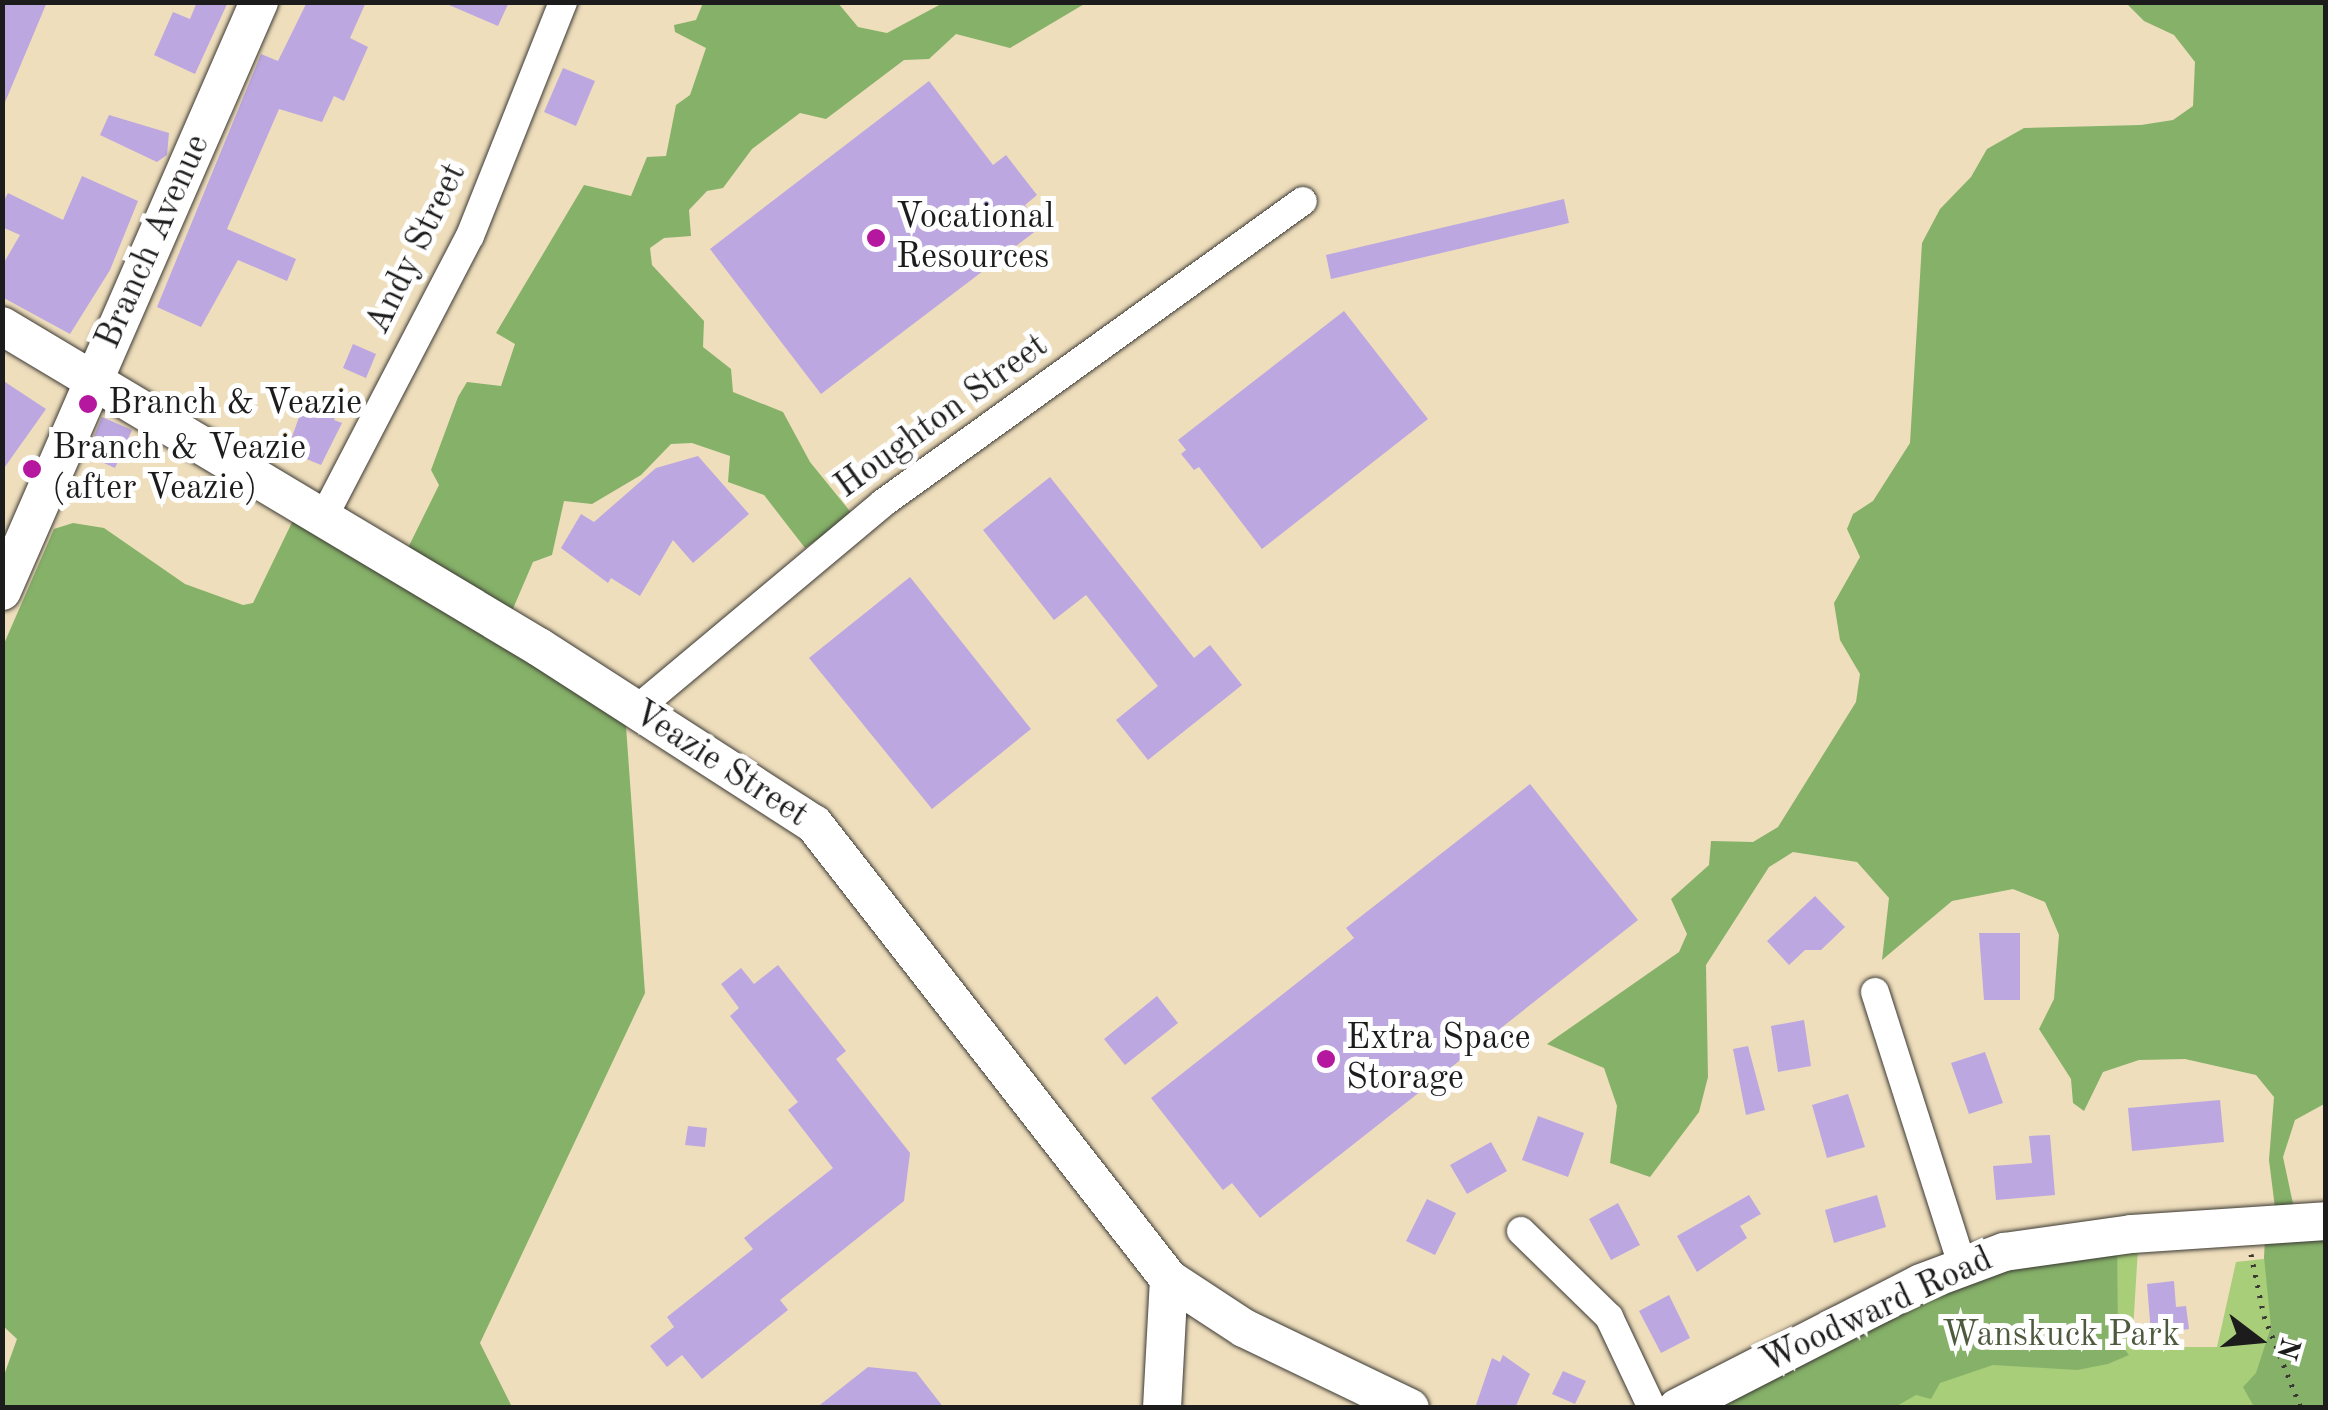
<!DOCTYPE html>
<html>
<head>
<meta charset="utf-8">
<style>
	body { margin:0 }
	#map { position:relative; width:2328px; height:1410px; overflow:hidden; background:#eedebc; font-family:"Old Standard TT",serif }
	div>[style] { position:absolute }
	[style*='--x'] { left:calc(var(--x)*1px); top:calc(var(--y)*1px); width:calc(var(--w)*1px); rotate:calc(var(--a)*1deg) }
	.green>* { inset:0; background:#a8ce79 }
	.forest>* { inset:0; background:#86b169 }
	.building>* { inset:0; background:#bca7e1 }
	.path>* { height:5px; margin-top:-2.5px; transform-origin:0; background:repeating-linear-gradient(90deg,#3c3934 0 2.5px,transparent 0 10.5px) }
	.roads { filter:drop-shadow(0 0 2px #3c3934) drop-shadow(0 0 2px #3c3934) }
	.street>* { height:28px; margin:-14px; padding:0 14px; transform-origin:14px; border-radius:14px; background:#fff }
	.secondary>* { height:38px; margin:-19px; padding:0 19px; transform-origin:19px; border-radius:19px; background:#fff }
	.dots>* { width:28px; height:28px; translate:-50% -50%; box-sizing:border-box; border:5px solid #fff; border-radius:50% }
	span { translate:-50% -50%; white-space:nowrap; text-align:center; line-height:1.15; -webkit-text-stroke:10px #fff; paint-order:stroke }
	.poi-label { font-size:35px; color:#1c1c1c }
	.left { translate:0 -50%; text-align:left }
	.street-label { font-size:35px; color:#1c1c1c }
	.park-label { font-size:35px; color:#4d5a3d }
	.frame { position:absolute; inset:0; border:5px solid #1c1c1c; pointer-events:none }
	.north { position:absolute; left:2208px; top:1290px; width:100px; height:100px; -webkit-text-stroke:8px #fff; paint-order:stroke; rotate:106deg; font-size:28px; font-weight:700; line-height:40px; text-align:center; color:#1c1c1c }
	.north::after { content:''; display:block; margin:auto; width:35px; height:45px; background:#1c1c1c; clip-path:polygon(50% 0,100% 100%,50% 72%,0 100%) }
</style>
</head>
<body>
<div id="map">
	<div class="green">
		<div style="clip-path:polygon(2138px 1248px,2132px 1347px,2217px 1347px,2236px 1262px,2325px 1252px,2325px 1407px,1723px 1408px,1931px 1296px)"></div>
	</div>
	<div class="forest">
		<div style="clip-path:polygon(703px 3px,838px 3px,858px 27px,887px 33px,943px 3px,1086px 3px,1010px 48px,956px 34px,929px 59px,904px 60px,826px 119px,800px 113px,752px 149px,723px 188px,707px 191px,689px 210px,691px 236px,664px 238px,650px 248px,652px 265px,704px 321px,703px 347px,731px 369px,733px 392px,783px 412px,810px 462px,853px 515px,805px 548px,764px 495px,728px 482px,730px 456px,692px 443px,671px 444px,641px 475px,592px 504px,564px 501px,552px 555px,533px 562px,506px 625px,625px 712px,645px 993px,480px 1343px,512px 1407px,3px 1408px,3px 1378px,17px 1339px,2px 1325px,3px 646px,54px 529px,73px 523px,104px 528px,185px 584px,243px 605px,253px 603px,298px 510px,400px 564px,439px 485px,431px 470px,458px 397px,467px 382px,501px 386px,515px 344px,496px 333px,584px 185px,631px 196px,647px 157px,666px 156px,676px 105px,690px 95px,706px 48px,675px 32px,674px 25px,696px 20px)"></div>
		<div style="clip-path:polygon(2126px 3px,2325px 3px,2326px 1103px,2295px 1120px,2283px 1157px,2295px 1213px,2325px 1217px,2325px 1407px,2254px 1407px,2243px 1387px,2256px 1373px,2271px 1327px,2264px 1257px,2266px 1221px,2276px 1216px,2269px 1160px,2274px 1097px,2256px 1075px,2185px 1059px,2139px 1060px,2103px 1072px,2084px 1111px,2073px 1103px,2071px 1079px,2039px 1029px,2054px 999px,2059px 935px,2045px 902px,2013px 889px,1952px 901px,1882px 960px,1889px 898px,1857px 862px,1793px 852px,1769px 867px,1706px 965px,1708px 1077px,1699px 1112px,1650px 1177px,1610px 1163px,1617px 1106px,1604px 1068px,1547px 1044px,1679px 952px,1687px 934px,1671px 899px,1709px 865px,1711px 841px,1753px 842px,1778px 827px,1856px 702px,1860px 674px,1840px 640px,1834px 603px,1860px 557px,1847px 529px,1853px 514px,1873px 501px,1910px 443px,1922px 243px,1940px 209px,1971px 177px,1987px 149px,2024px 128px,2141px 125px,2173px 120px,2193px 106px,2195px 62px,2174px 35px,2144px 21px)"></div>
		<div style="clip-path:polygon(2117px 1235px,2118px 1341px,2129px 1355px,2108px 1364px,2077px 1370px,1993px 1365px,1940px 1383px,1931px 1399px,1916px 1395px,1895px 1407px,1671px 1408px,1908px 1278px)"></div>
	</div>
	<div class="building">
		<div style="clip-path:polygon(2px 2px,47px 2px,3px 107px,2px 107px)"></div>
		<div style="clip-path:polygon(197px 2px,228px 2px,195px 74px,154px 55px,173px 12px,190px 19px)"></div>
		<div style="clip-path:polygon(307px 2px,366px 2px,350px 38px,368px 47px,344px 101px,334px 96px,322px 122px,279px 109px,227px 229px,296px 259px,287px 281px,238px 260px,201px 327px,157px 307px,261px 54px,278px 61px)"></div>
		<div style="clip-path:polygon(442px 2px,509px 2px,498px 26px)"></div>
		<div style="clip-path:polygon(563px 68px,595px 81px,576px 126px,544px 112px)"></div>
		<div style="clip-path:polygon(929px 81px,993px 165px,1006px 155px,1037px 195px,1025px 205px,1041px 227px,821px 394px,710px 249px)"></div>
		<div style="clip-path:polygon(109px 115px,169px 133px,167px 155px,157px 162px,100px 135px)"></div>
		<div style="clip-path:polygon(82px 176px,138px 201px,110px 270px,70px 334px,2px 297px,2px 266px,20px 235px,2px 227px,2px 204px,8px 193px,63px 220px)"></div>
		<div style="clip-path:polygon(1564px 199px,1569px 223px,1331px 279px,1326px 255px)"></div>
		<div style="clip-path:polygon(1344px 311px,1428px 419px,1262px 549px,1199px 467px,1194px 470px,1181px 454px,1186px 450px,1178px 440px)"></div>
		<div style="clip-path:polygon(353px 344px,376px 354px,366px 378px,343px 368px)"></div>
		<div style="clip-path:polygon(2px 380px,46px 409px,2px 471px)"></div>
		<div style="clip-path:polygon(314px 404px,337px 413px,334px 420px,342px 423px,321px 465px,287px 451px,303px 406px,311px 410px)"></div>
		<div style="clip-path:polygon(102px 417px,132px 430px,115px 468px,86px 455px)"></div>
		<div style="clip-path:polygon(698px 456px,749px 514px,693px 563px,673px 540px,640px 596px,611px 578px,608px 583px,561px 548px,581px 514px,594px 522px,656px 468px)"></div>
		<div style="clip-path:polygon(1050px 477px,1194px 658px,1210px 645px,1242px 685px,1148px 760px,1116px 720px,1158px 686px,1086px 595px,1054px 620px,983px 530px)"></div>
		<div style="clip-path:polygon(910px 577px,1031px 729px,932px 809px,809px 658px)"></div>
		<div style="clip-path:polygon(1530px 784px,1638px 920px,1260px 1218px,1232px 1183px,1223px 1190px,1151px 1098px,1354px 938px,1346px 928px)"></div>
		<div style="clip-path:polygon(1815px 896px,1845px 927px,1821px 950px,1805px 950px,1789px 965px,1767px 941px)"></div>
		<div style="clip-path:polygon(1979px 933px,2020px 933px,2020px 1000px,1984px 1000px)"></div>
		<div style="clip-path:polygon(778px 965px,846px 1051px,836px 1059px,910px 1153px,904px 1201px,780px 1300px,788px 1310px,702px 1379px,682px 1355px,667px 1367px,650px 1346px,674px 1327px,667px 1317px,753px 1249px,744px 1238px,833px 1168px,788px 1110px,798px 1102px,730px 1016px,739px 1008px,721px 984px,741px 968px,754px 984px)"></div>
		<div style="clip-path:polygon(1157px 996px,1178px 1023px,1125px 1065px,1104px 1039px)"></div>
		<div style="clip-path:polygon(1804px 1020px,1811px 1066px,1778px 1072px,1771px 1026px)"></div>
		<div style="clip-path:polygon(1748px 1046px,1765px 1110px,1746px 1115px,1733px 1049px)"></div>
		<div style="clip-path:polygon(1985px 1052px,2003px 1103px,1969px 1114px,1951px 1063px)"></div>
		<div style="clip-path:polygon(1848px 1094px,1865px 1147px,1827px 1158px,1812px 1105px)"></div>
		<div style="clip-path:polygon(2220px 1100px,2224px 1142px,2132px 1151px,2128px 1108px)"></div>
		<div style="clip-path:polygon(1538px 1116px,1584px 1133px,1568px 1177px,1522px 1160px)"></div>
		<div style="clip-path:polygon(688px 1126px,707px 1128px,705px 1147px,685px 1145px)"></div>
		<div style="clip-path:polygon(2050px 1135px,2055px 1195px,1996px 1200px,1993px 1166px,2032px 1163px,2029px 1136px)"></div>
		<div style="clip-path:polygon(1491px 1142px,1507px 1171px,1467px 1194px,1450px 1165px)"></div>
		<div style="clip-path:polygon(1749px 1195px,1761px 1214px,1740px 1226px,1747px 1238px,1697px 1272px,1677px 1236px)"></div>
		<div style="clip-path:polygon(1877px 1195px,1886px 1227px,1834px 1243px,1825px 1210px)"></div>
		<div style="clip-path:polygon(1427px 1199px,1456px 1213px,1435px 1255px,1406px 1241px)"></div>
		<div style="clip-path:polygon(1618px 1203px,1640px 1245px,1611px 1260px,1589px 1219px)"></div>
		<div style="clip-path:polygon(2174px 1281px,2176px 1307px,2186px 1306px,2189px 1329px,2151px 1334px,2147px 1284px)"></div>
		<div style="clip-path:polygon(1669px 1295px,1690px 1338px,1661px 1353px,1639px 1311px)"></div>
		<div style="clip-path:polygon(1503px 1355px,1530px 1374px,1515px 1408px,1475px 1408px,1492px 1358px,1500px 1362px)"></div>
		<div style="clip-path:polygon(868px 1367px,916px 1372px,944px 1408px,816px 1408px)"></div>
		<div style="clip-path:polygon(1563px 1371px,1586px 1381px,1575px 1404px,1552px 1394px)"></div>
	</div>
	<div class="path">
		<div style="--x:2251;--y:1254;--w:63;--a:78.2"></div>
		<div style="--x:2264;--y:1316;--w:99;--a:68.1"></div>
	</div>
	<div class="roads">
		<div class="street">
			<div style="--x:322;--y:520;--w:320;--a:-62.5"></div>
			<div style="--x:470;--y:236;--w:252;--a:-68.3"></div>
			<div style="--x:637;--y:709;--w:321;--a:-39.9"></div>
			<div style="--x:883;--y:503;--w:517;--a:-35.72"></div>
			<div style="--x:1875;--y:992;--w:287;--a:72.3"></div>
			<div style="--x:1521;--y:1231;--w:123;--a:44.3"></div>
			<div style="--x:1609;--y:1317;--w:101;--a:64.7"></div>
		</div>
		<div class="secondary">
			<div style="--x:2;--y:326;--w:626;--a:30.87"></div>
			<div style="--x:539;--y:647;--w:327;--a:32.8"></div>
			<div style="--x:814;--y:824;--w:577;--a:52.04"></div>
			<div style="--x:1169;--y:1279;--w:90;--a:33.2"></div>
			<div style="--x:1244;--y:1328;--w:184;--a:25.7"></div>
			<div style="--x:2;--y:591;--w:643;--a:-66.43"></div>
			<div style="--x:1162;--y:1408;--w:129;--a:-86.9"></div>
			<div style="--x:1677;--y:1408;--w:274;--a:-27.1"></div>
			<div style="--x:1921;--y:1283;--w:89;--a:-20.5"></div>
			<div style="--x:2004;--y:1252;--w:129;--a:-8"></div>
			<div style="--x:2132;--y:1234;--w:194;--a:-3.8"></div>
		</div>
	</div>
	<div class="dots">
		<div style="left:876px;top:238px;background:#b5179e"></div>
		<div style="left:88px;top:404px;background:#b5179e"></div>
		<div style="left:32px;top:469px;background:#b5179e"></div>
		<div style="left:1326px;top:1059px;background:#b5179e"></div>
	</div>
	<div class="poi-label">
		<span class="left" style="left:896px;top:238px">Vocational<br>Resources</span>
		<span class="left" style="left:108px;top:404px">Branch &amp; Veazie</span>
		<span class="left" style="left:52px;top:469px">Branch &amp; Veazie<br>(after Veazie)</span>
		<span class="left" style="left:1346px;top:1059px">Extra Space<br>Storage</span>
	</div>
	<div class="street-label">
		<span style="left:154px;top:242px;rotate:-66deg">Branch Avenue</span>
		<span style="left:417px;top:249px;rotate:-64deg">Andy Street</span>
		<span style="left:942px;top:417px;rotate:-36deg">Houghton Street</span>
		<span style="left:720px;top:765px;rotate:33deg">Veazie Street</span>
		<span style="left:1877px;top:1311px;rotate:-25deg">Woodward Road</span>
	</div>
	<div class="park-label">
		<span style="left:2061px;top:1336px">Wanskuck Park</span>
	</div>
	<div class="frame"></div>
	<div class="north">N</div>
</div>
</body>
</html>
